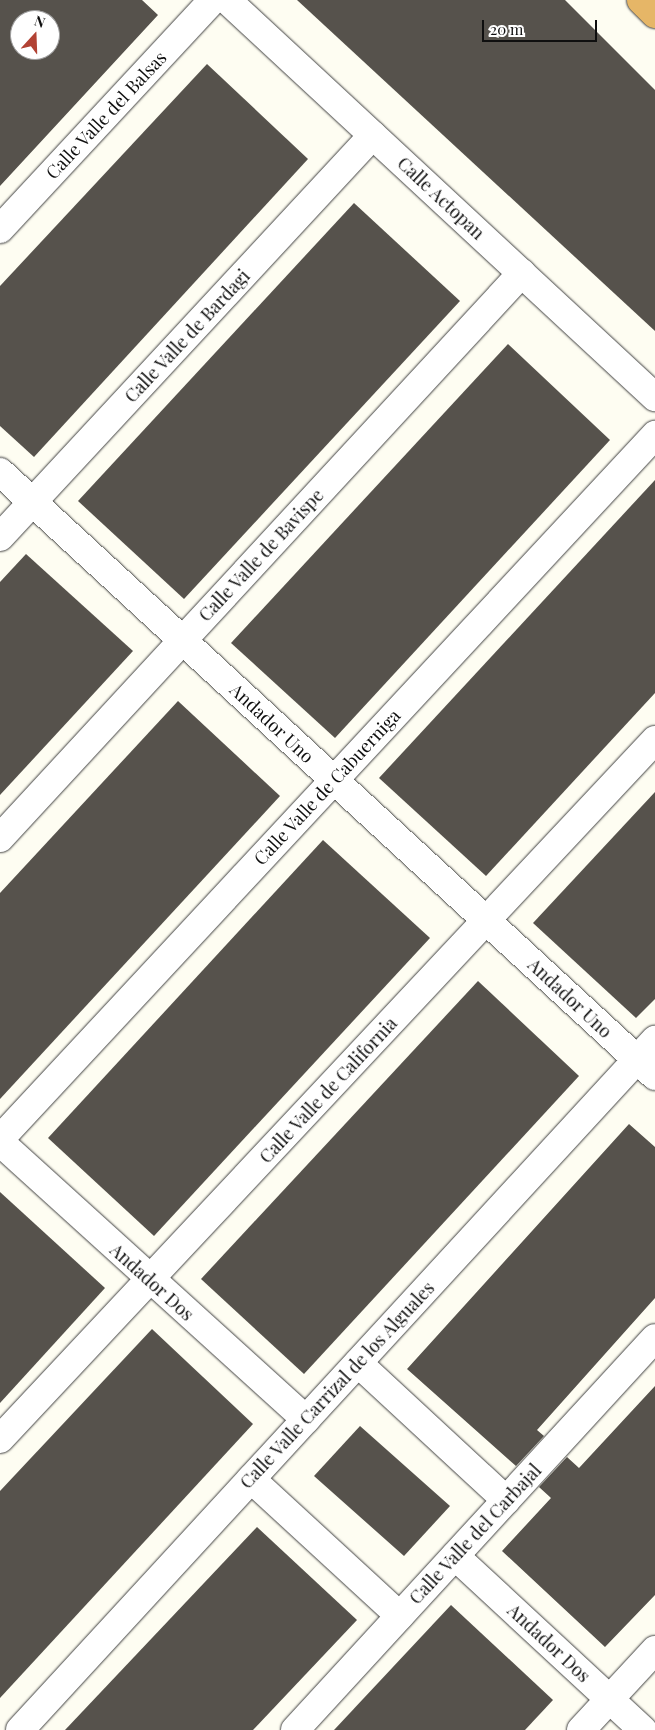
<!DOCTYPE html>
<html>
<head>
<meta charset="utf-8">
<style>
	body { margin:0 }
	#map { position:relative; width:655px; height:1730px; overflow:hidden; background:#fefdf2; font-family:"Playfair Display",serif }
	div>[style] { position:absolute }
	[style*='--x'] { left:calc(var(--x)*1px); top:calc(var(--y)*1px); width:calc(var(--w)*1px); rotate:calc(var(--a)*1deg) }
	.building>* { inset:0; background:#56524c }
	.roads { filter:drop-shadow(0 0 1px #424242) drop-shadow(0 0 1px #424242) }
	.street>* { height:28px; margin:-14px; padding:0 14px; transform-origin:14px; border-radius:14px; background:#fff }
	.highway>* { height:28px; margin:-14px; padding:0 14px; transform-origin:14px; border-radius:14px; background:#e6b667 }
	span { translate:-50% -50%; white-space:nowrap; text-align:center; line-height:1.15; -webkit-text-stroke:5px #fff; paint-order:stroke }
	.street-label { font-size:18px; color:#0f0f0f }
	.north { position:absolute; left:10px; top:10px; width:50px; height:50px; box-sizing:border-box; background:#fff; border:1px solid #9f9f9f; border-radius:50%; rotate:20deg; font-size:14px; font-weight:700; line-height:20px; text-align:center; color:#0f0f0f }
	.north::after { content:''; display:block; margin:auto; width:18px; height:22px; background:#b24234; clip-path:polygon(50% 0,100% 100%,50% 72%,0 100%) }
	.scale { position:absolute; left:482px; top:20px; width:115px; height:22px; box-sizing:border-box; border:2px solid #0f0f0f; border-top:0; padding-left:6px; font-size:15px; line-height:18px; white-space:nowrap; color:#0f0f0f; -webkit-text-stroke:4px #fff; paint-order:stroke }
</style>
</head>
<body>
<div id="map">
	<div class="building">
		<div style="clip-path:polygon(evenodd,0 0,142px 0,158px 15px,0 186px,0 0,20px 20px,50px 20px,50px 50px,20px 50px,20px 20px)"></div>
		<div style="clip-path:polygon(297px 0,565px 0,655px 90px,655px 331px)"></div>
		<div style="clip-path:polygon(207px 64px,308px 159px,34px 457px,0 426px,0 286px)"></div>
		<div style="clip-path:polygon(354px 203px,460px 301px,184px 599px,78px 501px)"></div>
		<div style="clip-path:polygon(508px 344px,610px 440px,335px 738px,231px 643px)"></div>
		<div style="clip-path:polygon(655px 480px,655px 693px,486px 876px,379px 778px)"></div>
		<div style="clip-path:polygon(26px 554px,133px 651px,0 795px,0 582px)"></div>
		<div style="clip-path:polygon(178px 701px,280px 796px,0 1099px,0 893px)"></div>
		<div style="clip-path:polygon(655px 792px,655px 999px,636px 1018px,533px 923px)"></div>
		<div style="clip-path:polygon(323px 840px,430px 938px,154px 1236px,48px 1138px)"></div>
		<div style="clip-path:polygon(478px 981px,579px 1076px,304px 1374px,201px 1279px)"></div>
		<div style="clip-path:polygon(629px 1124px,655px 1147px,655px 1298px,537px 1430px,544px 1436px,516px 1466px,407px 1369px)"></div>
		<div style="clip-path:polygon(0 1192px,105px 1288px,0 1403px)"></div>
		<div style="clip-path:polygon(152px 1329px,253px 1424px,0 1698px,0 1491px)"></div>
		<div style="clip-path:polygon(655px 1386px,655px 1595px,605px 1647px,502px 1551px,551px 1498px,539px 1487px,567px 1457px,579px 1468px)"></div>
		<div style="clip-path:polygon(360px 1426px,450px 1506px,404px 1556px,314px 1476px)"></div>
		<div style="clip-path:polygon(257px 1527px,357px 1620px,253px 1730px,65px 1730px)"></div>
		<div style="clip-path:polygon(451px 1605px,553px 1700px,525px 1730px,334px 1730px)"></div>
	</div>
	<div class="roads">
		<div class="street">
			<div style="--x:227;--y:0;--w:584;--a:42.85"></div>
			<div style="--x:0;--y:229;--w:313;--a:-47.1"></div>
			<div style="--x:0;--y:472;--w:891;--a:42.68"></div>
			<div style="--x:0;--y:537;--w:548;--a:-47.14"></div>
			<div style="--x:0;--y:838;--w:769;--a:-47.27"></div>
			<div style="--x:0;--y:1139;--w:962;--a:-47.06"></div>
			<div style="--x:0;--y:1142;--w:413;--a:42.2"></div>
			<div style="--x:358;--y:1363;--w:202;--a:42.8"></div>
			<div style="--x:0;--y:1439;--w:958;--a:-46.86"></div>
			<div style="--x:251;--y:1479;--w:202;--a:42.6"></div>
			<div style="--x:455;--y:1556;--w:256;--a:42.8"></div>
			<div style="--x:20;--y:1730;--w:938;--a:-47.38"></div>
			<div style="--x:295;--y:1730;--w:532;--a:-47.44"></div>
			<div style="--x:581;--y:1730;--w:109;--a:-47.2"></div>
		</div>
		<div class="highway">
			<div style="--x:641;--y:0;--w:20;--a:45"></div>
		</div>
	</div>
	<div class="street-label">
		<span style="left:106px;top:115px;rotate:-47deg">Calle Valle del Balsas</span>
		<span style="left:441px;top:198px;rotate:43deg">Calle Actopan</span>
		<span style="left:187px;top:336px;rotate:-47deg">Calle Valle de Bardagi</span>
		<span style="left:261px;top:555px;rotate:-47deg">Calle Valle de Bavispe</span>
		<span style="left:272px;top:723px;rotate:43deg">Andador Uno</span>
		<span style="left:327px;top:787px;rotate:-47deg">Calle Valle de Cabuerniga</span>
		<span style="left:570px;top:998px;rotate:43deg">Andador Uno</span>
		<span style="left:328px;top:1090px;rotate:-47deg">Calle Valle de California</span>
		<span style="left:152px;top:1282px;rotate:42deg">Andador Dos</span>
		<span style="left:337px;top:1385px;rotate:-47deg">Calle Valle Carrizal de los Alguales</span>
		<span style="left:475px;top:1534px;rotate:-47deg">Calle Valle del Carbajal</span>
		<span style="left:549px;top:1643px;rotate:43deg">Andador Dos</span>
	</div>
	<div class="north">N</div>
	<div class="scale">20 m</div>
</div>
</body>
</html>
